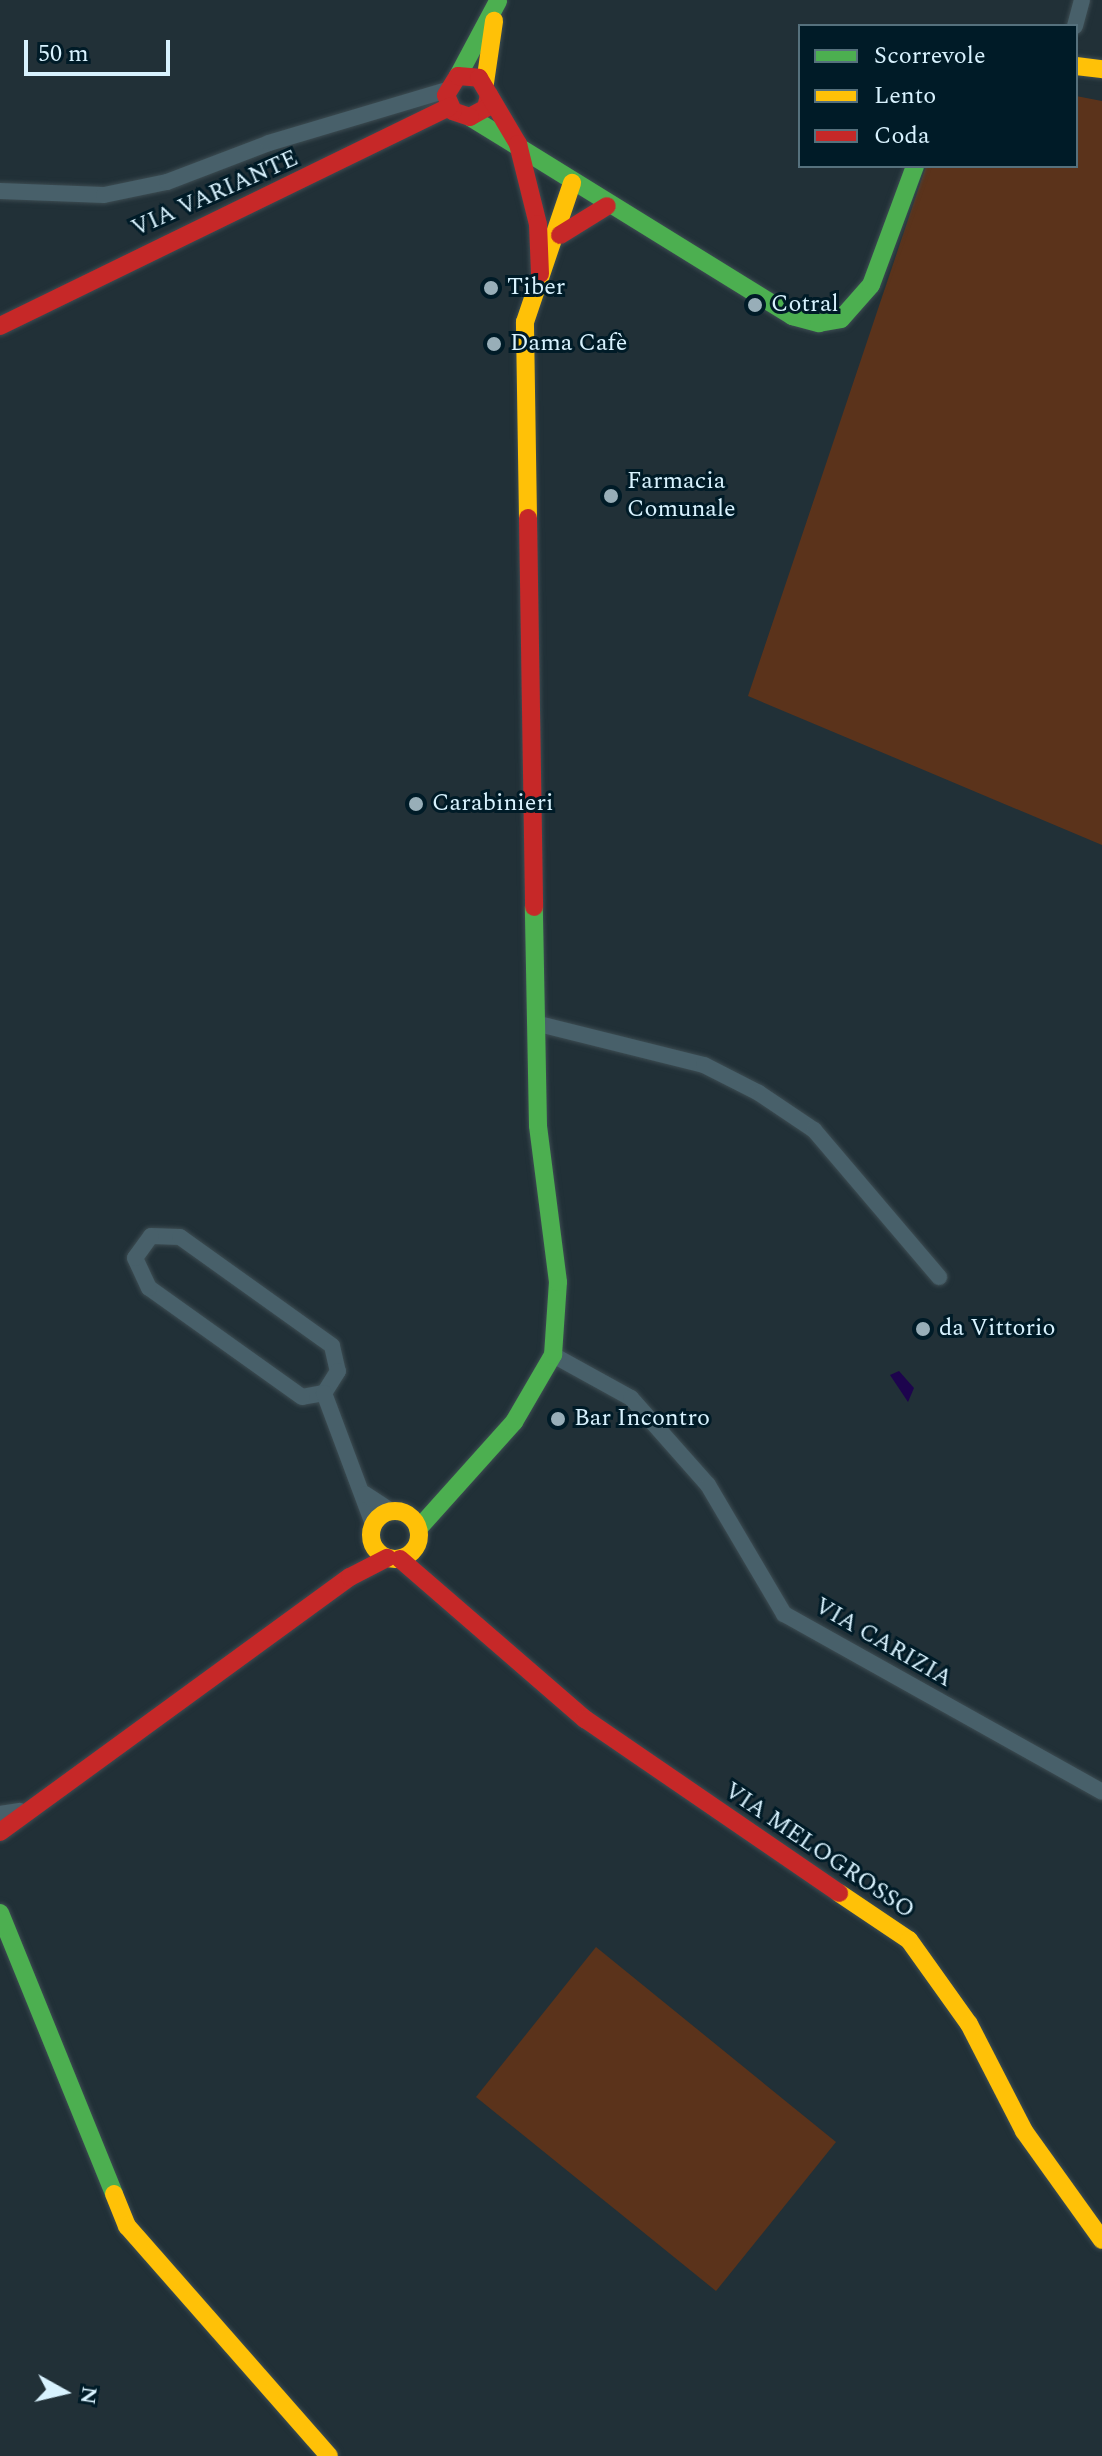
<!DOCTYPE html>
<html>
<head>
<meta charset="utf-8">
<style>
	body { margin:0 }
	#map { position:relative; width:1102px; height:2456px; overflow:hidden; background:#213037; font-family:Spectral,serif }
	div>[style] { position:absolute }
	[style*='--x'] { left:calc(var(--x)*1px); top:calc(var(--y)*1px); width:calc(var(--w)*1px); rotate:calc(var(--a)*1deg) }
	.green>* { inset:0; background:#5b331b }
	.water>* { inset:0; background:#1d044d }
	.roads { filter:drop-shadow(0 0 2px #3d4c52) drop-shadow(0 0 2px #3d4c52) }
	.street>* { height:16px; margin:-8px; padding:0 8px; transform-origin:8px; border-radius:8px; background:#48606a }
	.fast>* { height:18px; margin:-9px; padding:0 9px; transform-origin:9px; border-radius:9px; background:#4caf50 }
	.slow>* { height:18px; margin:-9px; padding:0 9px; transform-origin:9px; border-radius:9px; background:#ffc107 }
	.slow>.ring { margin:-9px; padding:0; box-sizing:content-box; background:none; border:18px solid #ffc107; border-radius:50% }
	.jam>* { height:18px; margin:-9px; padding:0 9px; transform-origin:9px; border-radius:9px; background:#c62828 }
	.dots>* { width:22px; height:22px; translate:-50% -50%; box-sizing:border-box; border:4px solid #001b27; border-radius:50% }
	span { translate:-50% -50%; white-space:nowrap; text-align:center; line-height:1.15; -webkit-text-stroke:6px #001b27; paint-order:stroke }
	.street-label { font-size:24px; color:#d8f2fe }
	.poi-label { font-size:24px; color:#d8f2fe }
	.left { translate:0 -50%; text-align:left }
	.legend { position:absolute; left:798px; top:24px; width:280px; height:144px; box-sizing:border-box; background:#001b27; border:2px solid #56717d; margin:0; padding:10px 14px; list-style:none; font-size:24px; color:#d8f2fe }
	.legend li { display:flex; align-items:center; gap:16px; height:40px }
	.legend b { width:40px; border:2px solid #56717d }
	.north { position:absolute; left:24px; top:2352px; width:80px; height:80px; -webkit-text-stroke:6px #001b27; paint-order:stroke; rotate:98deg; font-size:22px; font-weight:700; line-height:32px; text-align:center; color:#d8f2fe }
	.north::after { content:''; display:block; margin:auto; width:28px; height:36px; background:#d8f2fe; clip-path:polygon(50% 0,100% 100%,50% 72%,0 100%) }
	.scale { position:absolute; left:24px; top:40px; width:146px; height:36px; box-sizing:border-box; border:4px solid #d8f2fe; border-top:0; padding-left:10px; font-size:24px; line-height:28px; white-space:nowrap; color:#d8f2fe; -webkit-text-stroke:6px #001b27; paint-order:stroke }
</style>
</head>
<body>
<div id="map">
	<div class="green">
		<div style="clip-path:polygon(1076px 96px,1102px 101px,1102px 845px,748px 696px,926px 166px,1076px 166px)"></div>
		<div style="clip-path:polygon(596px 1947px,836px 2142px,716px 2291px,476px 2097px)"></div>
	</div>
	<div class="water">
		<div style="clip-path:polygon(899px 1371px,914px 1388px,908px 1402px,890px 1375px)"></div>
	</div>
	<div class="roads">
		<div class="street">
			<div style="--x:1075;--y:26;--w:27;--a:-75"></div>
			<div style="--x:0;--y:191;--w:104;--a:2.2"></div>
			<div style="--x:104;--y:195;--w:64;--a:-11.7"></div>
			<div style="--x:167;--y:182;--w:109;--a:-20.9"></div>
			<div style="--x:269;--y:143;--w:186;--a:-16.6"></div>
			<div style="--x:535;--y:1023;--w:174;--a:14"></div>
			<div style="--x:704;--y:1065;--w:62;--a:27"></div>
			<div style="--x:759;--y:1093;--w:66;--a:33.9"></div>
			<div style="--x:814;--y:1130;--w:193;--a:49.6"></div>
			<div style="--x:151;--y:1236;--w:29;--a:2"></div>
			<div style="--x:180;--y:1237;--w:187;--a:35.6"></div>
			<div style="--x:332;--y:1346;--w:26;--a:77"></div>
			<div style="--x:338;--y:1371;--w:26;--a:122"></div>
			<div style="--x:324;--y:1393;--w:22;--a:170"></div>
			<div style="--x:302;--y:1397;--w:188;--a:-144.5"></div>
			<div style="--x:149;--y:1288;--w:33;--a:-115"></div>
			<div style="--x:135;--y:1258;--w:27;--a:-54"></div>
			<div style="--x:553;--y:1355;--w:89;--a:28.9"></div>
			<div style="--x:631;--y:1398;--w:116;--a:48.5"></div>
			<div style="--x:708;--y:1485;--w:150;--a:59.5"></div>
			<div style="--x:784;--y:1614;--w:364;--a:29.2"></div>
			<div style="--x:324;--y:1393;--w:140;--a:69.5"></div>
			<div style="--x:365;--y:1494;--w:31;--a:33"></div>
			<div style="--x:0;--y:1814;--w:20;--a:-9"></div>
		</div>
		<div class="fast">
			<div style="--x:458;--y:76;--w:85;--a:-61.9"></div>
			<div style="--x:470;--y:117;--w:379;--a:31.7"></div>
			<div style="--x:792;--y:316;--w:28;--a:15"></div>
			<div style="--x:819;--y:323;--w:22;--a:-10"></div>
			<div style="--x:841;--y:319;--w:45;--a:-48.6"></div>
			<div style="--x:871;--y:285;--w:127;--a:-69.7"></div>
			<div style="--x:418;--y:1529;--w:144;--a:-48.1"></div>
			<div style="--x:514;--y:1422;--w:78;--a:-59.8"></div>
			<div style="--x:553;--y:1355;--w:73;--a:-86.1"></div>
			<div style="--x:558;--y:1282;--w:158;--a:-97.3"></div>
			<div style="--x:538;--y:1125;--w:218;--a:-91.1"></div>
			<div style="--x:0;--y:1913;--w:303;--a:67.9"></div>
		</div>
		<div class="slow">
			<div style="--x:1076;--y:66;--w:26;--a:7"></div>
			<div style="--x:485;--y:83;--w:63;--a:-81.7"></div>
			<div style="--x:528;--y:518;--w:196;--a:-90.9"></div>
			<div style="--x:525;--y:322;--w:147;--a:-71.3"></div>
			<div class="ring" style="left:371px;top:1511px;width:30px;height:30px"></div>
			<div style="--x:839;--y:1893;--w:84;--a:33.9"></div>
			<div style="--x:909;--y:1940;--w:103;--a:54.5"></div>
			<div style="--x:969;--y:2024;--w:120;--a:62.8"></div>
			<div style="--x:1024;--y:2131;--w:134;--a:54.4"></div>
			<div style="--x:114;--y:2194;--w:35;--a:68"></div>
			<div style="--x:127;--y:2226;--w:306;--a:48.7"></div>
		</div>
		<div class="jam">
			<div style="--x:489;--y:95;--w:13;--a:103"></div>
			<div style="--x:486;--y:108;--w:18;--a:151"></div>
			<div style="--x:470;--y:117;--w:18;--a:-161"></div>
			<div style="--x:453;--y:111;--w:17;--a:-114"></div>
			<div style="--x:446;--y:95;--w:22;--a:-58"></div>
			<div style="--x:458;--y:76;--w:21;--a:5"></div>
			<div style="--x:479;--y:78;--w:77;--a:59.4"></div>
			<div style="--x:518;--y:144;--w:82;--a:76"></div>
			<div style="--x:538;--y:224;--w:50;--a:87.7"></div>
			<div style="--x:560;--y:235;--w:55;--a:-31.7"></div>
			<div style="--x:0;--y:326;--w:500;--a:-26"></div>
			<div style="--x:528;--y:518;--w:389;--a:89.1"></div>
			<div style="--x:400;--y:1559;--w:245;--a:40.9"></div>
			<div style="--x:585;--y:1719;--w:308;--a:34.4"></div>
			<div style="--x:0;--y:1832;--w:433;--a:-36.1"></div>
			<div style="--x:350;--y:1577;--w:42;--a:-27.2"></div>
		</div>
	</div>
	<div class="dots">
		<div style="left:491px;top:288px;background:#98aeb8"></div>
		<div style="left:755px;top:305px;background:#98aeb8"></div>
		<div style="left:494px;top:344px;background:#98aeb8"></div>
		<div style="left:611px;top:496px;background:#98aeb8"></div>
		<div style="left:416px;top:804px;background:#98aeb8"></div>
		<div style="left:923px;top:1329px;background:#98aeb8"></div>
		<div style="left:558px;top:1419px;background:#98aeb8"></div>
	</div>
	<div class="street-label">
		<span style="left:215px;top:194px;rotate:-24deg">VIA VARIANTE</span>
		<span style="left:883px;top:1643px;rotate:30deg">VIA CARIZIA</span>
		<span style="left:819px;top:1851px;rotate:34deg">VIA MELOGROSSO</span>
	</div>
	<div class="poi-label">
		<span class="left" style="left:507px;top:288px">Tiber</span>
		<span class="left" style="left:771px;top:305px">Cotral</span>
		<span class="left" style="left:510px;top:344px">Dama Cafè</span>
		<span class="left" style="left:627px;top:496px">Farmacia<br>Comunale</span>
		<span class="left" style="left:432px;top:804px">Carabinieri</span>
		<span class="left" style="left:939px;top:1329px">da Vittorio</span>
		<span class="left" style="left:574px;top:1419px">Bar Incontro</span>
	</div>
	<ul class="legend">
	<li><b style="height:10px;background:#4caf50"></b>Scorrevole</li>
	<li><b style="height:10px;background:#ffc107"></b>Lento</li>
	<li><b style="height:10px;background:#c62828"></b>Coda</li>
	</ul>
	<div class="north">N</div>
	<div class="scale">50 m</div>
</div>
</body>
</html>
